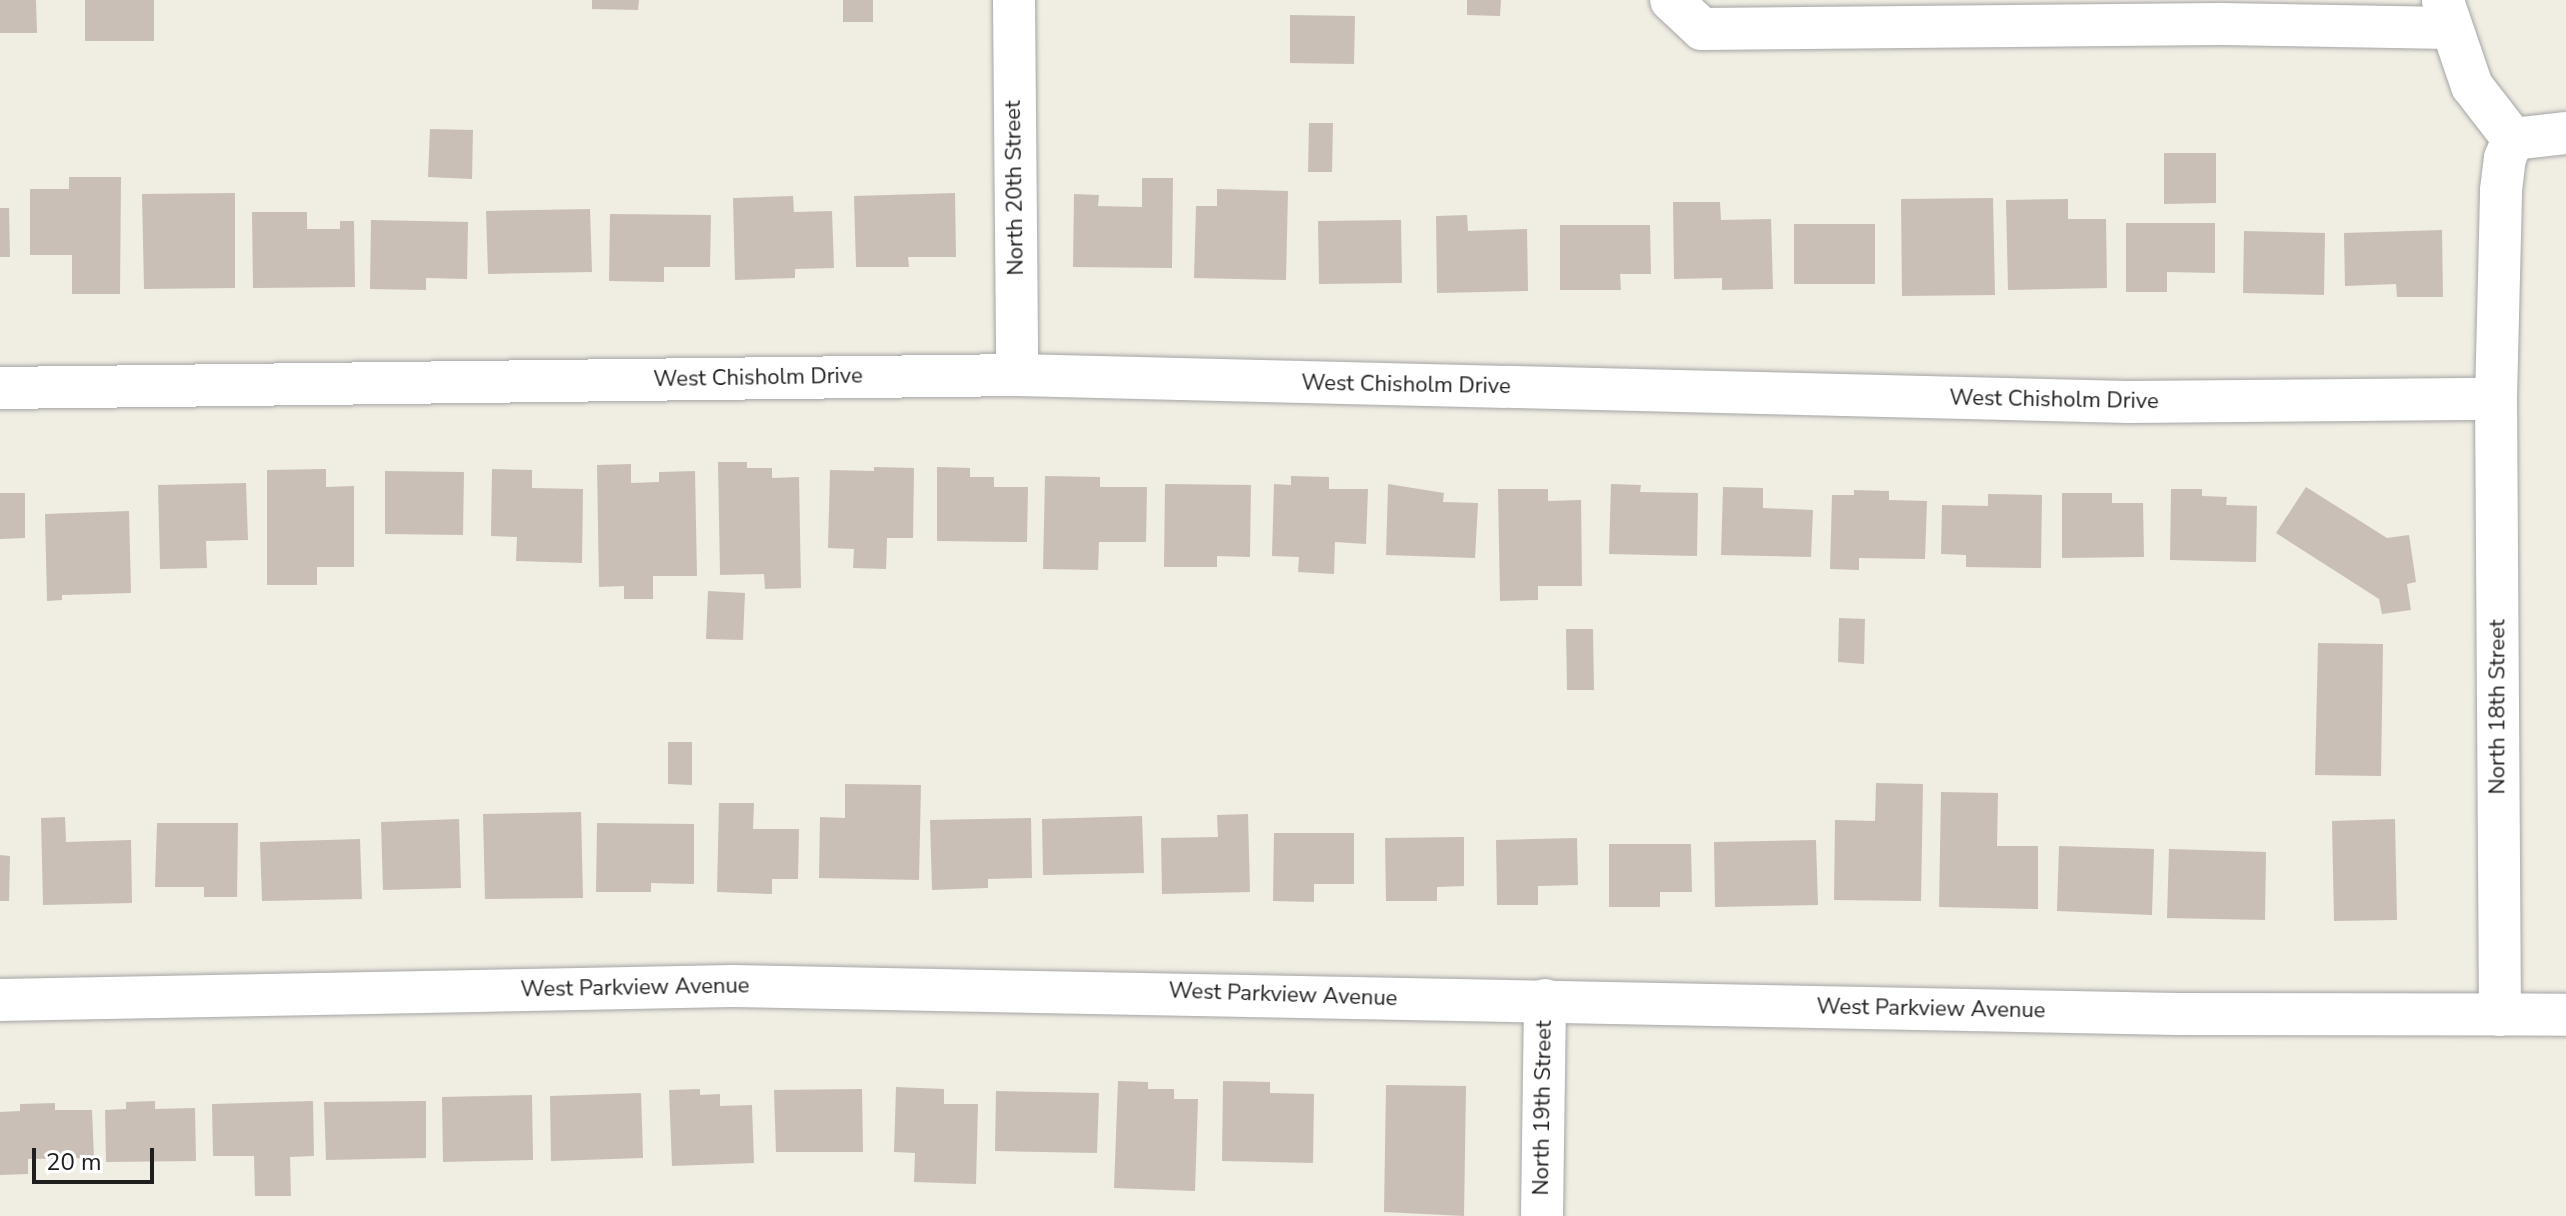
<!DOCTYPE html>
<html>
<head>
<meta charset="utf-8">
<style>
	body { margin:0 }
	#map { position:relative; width:2566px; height:1216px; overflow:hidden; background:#f0ede3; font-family:"Nunito Sans",sans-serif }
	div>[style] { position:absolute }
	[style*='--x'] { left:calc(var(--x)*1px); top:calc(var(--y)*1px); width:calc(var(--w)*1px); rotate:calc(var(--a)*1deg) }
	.building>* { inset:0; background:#c9bfb6 }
	.roads { filter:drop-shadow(0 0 2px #a5a5a5) drop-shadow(0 0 2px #a5a5a5) }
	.minor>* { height:42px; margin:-21px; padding:0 21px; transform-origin:21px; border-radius:21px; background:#fff }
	span { translate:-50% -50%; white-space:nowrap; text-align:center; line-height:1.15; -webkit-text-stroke:7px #fff; paint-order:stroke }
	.street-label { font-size:22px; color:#1e1e1e }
	.scale { position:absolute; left:32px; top:1148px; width:122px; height:36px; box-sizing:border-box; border:4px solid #1e1e1e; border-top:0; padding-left:10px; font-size:24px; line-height:28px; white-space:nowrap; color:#1e1e1e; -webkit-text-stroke:6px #fff; paint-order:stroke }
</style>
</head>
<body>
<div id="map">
	<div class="building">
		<div style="clip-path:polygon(0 0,36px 0,37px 33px,0 33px)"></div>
		<div style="clip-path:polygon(85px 0,154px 0,154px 41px,85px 41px)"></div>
		<div style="clip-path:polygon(592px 0,639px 0,638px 10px,592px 9px)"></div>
		<div style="clip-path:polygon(843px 0,873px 0,873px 22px,843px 22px)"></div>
		<div style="clip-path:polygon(1467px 0,1501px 0,1500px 16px,1467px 15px)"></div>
		<div style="clip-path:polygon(1290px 15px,1355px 16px,1354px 64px,1290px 63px)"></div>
		<div style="clip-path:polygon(1309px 123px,1333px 123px,1332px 172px,1308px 172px)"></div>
		<div style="clip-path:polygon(430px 129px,473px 130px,472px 179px,428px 177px)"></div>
		<div style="clip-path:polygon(2164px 153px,2216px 153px,2216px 203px,2164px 204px)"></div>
		<div style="clip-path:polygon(69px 177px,121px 177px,120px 294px,72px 294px,72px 255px,30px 255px,30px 189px,69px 189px)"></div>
		<div style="clip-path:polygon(1142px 178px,1173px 178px,1172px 268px,1073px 267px,1074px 194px,1099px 195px,1098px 206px,1142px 207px)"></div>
		<div style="clip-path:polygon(1217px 189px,1288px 191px,1286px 280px,1194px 278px,1196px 206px,1217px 206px)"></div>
		<div style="clip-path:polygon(235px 193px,235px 288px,144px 289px,142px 194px)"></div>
		<div style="clip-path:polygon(955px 193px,956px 257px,908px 257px,909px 267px,856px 267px,854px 196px)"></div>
		<div style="clip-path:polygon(793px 196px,794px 212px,832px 211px,834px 268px,795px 269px,795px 278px,735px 280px,733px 198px)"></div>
		<div style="clip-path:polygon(1993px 198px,1995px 295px,1902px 296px,1901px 199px)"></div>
		<div style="clip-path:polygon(2068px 199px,2068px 219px,2106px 219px,2107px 288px,2008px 290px,2006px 200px)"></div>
		<div style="clip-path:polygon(1673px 202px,1720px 202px,1721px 220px,1771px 219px,1773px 289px,1722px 290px,1722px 278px,1674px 279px)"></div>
		<div style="clip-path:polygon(0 208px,9px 208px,10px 257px,0 257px)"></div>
		<div style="clip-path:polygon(590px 209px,592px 272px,488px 274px,486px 211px)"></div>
		<div style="clip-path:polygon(252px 212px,307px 212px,307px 229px,340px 229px,340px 221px,354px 221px,355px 287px,253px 288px)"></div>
		<div style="clip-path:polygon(610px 214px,711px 215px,710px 267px,664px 267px,664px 282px,609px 281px)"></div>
		<div style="clip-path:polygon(1467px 215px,1468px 231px,1527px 229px,1528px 291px,1437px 293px,1436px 216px)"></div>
		<div style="clip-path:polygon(371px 220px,468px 222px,467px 279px,426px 278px,426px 290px,370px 289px)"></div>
		<div style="clip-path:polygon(1401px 220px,1402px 283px,1319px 284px,1318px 221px)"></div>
		<div style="clip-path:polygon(2126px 223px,2215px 223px,2215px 273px,2167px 272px,2167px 292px,2126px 292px)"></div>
		<div style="clip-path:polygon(1794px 224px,1875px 224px,1875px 284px,1794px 284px)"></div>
		<div style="clip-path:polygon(1560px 225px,1650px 225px,1651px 274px,1620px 274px,1621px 290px,1560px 290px)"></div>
		<div style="clip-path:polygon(2442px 230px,2443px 297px,2397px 297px,2396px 284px,2345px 286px,2344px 233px)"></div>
		<div style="clip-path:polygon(2244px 231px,2325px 233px,2324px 295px,2243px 293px)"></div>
		<div style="clip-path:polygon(718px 462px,747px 462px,747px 468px,772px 468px,772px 478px,799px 477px,801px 588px,765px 589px,764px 574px,720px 575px)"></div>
		<div style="clip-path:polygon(631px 464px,631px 483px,659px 482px,659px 472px,695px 471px,697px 576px,653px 576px,653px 599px,624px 599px,624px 586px,599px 587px,597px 465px)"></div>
		<div style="clip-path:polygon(874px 467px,914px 468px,913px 538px,887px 538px,886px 569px,853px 568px,854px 549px,828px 548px,830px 470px,874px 471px)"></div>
		<div style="clip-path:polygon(937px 467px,970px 468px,970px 477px,994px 477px,994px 487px,1028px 487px,1027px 542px,937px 541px)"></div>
		<div style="clip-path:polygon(326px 469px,326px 487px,354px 486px,354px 567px,317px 567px,317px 585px,267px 585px,267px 470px)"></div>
		<div style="clip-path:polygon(492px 469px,532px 470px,532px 488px,583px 489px,582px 563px,516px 561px,517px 537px,491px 536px)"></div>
		<div style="clip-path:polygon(385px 471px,464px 472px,463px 535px,385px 534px)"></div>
		<div style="clip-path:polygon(1045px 476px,1100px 477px,1100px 487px,1147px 487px,1146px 542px,1099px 542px,1098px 570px,1043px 569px)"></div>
		<div style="clip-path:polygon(1291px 476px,1329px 477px,1329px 489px,1368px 489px,1366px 544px,1335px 542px,1334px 574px,1298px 572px,1299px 557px,1272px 556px,1274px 484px,1291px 485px)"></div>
		<div style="clip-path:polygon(246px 483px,248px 540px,206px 541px,207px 568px,160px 569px,158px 485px)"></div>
		<div style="clip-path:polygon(1165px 484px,1251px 485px,1250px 557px,1217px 556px,1217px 567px,1164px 567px)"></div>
		<div style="clip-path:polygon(1388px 484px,1444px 493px,1443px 502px,1478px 503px,1475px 558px,1386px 555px)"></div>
		<div style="clip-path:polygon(1611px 484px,1641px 485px,1640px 492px,1698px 493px,1697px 556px,1609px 554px)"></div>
		<div style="clip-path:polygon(1723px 487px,1763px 488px,1763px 508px,1813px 510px,1811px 557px,1721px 555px)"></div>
		<div style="clip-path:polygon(2306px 487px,2387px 538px,2409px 535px,2416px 582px,2407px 584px,2411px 610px,2382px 614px,2379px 599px,2276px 533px)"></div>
		<div style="clip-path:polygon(1498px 489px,1548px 489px,1548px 501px,1581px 500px,1582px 586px,1538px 586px,1538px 600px,1500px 601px)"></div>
		<div style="clip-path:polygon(2171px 489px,2202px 489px,2202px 496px,2227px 497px,2226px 505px,2257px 506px,2256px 562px,2170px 560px)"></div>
		<div style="clip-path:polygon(1854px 490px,1889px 491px,1889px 500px,1927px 501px,1925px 559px,1859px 558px,1859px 570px,1830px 569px,1832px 495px,1854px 495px)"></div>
		<div style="clip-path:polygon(0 493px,25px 493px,25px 538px,0 539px)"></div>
		<div style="clip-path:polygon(2062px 493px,2112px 493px,2112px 503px,2143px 503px,2144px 557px,2062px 558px)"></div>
		<div style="clip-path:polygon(1988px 494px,2042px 495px,2041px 568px,1966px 567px,1966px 555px,1941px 554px,1942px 505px,1988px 506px)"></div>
		<div style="clip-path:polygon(129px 511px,131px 593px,62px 595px,62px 600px,47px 601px,45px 514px)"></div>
		<div style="clip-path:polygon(708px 591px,745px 593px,743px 640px,706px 639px)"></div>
		<div style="clip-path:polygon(1839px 618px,1865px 619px,1864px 664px,1838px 662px)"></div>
		<div style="clip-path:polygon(1566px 629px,1593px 629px,1594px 690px,1567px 690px)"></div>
		<div style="clip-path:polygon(2318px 643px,2383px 644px,2381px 776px,2315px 775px)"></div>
		<div style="clip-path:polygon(668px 742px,692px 742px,692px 785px,668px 784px)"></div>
		<div style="clip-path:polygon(1876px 783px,1923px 784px,1921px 901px,1834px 900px,1835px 820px,1875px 821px)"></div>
		<div style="clip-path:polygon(845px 784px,921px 785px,919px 880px,819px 878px,820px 817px,845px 818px)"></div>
		<div style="clip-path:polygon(1941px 792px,1998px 793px,1997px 846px,2038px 846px,2038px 909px,1939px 907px)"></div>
		<div style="clip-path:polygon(719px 803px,754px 803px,753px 829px,799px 829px,798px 879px,772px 879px,772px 894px,717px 892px)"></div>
		<div style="clip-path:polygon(581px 812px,583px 898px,485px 899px,483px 814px)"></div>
		<div style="clip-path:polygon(1248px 814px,1250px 892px,1162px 894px,1161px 838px,1218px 837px,1217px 815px)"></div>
		<div style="clip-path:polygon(1142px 816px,1144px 873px,1043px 875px,1042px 819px)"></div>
		<div style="clip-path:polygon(65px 817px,66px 842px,131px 840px,132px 903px,43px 905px,41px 818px)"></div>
		<div style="clip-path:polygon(1031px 818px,1032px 878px,988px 879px,988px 888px,932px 890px,930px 820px)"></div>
		<div style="clip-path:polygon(459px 819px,461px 888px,383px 890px,381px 822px)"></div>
		<div style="clip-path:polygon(2395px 819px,2397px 920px,2334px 921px,2332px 821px)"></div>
		<div style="clip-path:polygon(157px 823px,238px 823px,237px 897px,204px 897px,204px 887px,155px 887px)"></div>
		<div style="clip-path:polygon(597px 823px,694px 824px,694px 884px,651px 883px,651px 892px,596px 892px)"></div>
		<div style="clip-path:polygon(1274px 833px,1354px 833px,1354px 884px,1314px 884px,1314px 902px,1273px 901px)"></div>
		<div style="clip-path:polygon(1464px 837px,1464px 886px,1437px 887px,1437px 901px,1386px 901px,1385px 838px)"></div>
		<div style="clip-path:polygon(1577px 838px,1578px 885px,1538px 886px,1538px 905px,1497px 905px,1496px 840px)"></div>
		<div style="clip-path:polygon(360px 839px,362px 899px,262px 901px,260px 842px)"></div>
		<div style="clip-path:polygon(1816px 840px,1818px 905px,1715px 907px,1714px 842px)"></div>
		<div style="clip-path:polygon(1609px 844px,1691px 844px,1692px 892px,1660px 892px,1660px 907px,1609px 907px)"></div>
		<div style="clip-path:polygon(2059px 846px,2154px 849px,2152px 915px,2057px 911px)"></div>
		<div style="clip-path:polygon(2169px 849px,2266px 852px,2265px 920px,2167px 918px)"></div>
		<div style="clip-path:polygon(0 855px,10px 856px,9px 901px,0 901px)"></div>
		<div style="clip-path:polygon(1118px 1081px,1148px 1082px,1148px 1089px,1174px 1089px,1174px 1099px,1198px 1099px,1195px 1191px,1114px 1188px)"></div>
		<div style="clip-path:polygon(1223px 1081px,1270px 1082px,1270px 1093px,1314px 1094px,1313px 1163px,1222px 1161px)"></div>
		<div style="clip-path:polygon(1386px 1085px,1466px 1086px,1464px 1216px,1384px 1212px)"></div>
		<div style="clip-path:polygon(896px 1087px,944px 1089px,944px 1104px,978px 1104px,976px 1184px,914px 1182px,915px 1153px,894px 1152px)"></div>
		<div style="clip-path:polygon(700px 1089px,700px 1095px,720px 1094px,720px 1106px,752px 1105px,754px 1163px,672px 1166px,669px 1090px)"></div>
		<div style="clip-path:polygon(862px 1089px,863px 1152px,776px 1152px,774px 1090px)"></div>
		<div style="clip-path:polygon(996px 1091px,1099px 1093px,1097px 1153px,995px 1151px)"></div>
		<div style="clip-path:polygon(641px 1093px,643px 1158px,551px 1161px,550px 1096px)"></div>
		<div style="clip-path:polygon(532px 1095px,533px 1160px,443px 1162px,442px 1097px)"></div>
		<div style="clip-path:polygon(155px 1101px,155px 1109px,195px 1108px,196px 1161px,106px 1162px,105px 1110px,126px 1109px,126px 1102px)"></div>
		<div style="clip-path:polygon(313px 1101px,314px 1156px,290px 1157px,291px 1196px,255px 1196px,254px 1156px,213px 1156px,212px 1104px)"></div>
		<div style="clip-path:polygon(426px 1101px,426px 1158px,326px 1160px,324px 1102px)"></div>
		<div style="clip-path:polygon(55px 1103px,55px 1110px,92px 1110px,94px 1158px,28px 1159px,28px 1174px,0 1175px,0 1112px,20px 1111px,20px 1104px)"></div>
	</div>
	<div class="roads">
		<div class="minor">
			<div style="--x:1014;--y:0;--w:375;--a:89.5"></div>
			<div style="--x:1671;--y:0;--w:42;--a:43.1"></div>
			<div style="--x:1702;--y:29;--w:520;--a:-0.55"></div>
			<div style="--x:2222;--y:24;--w:228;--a:1"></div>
			<div style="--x:2443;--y:1;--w:90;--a:71.2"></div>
			<div style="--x:2472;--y:86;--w:67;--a:52.3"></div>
			<div style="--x:0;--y:388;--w:1017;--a:-0.73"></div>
			<div style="--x:1017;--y:375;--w:1112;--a:1.39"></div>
			<div style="--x:2129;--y:402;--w:367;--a:-0.5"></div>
			<div style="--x:0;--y:1000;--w:733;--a:-1.09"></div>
			<div style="--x:733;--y:986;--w:1444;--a:1.11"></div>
			<div style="--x:2177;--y:1014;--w:389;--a:0.1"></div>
			<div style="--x:2500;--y:1015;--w:616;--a:-90.37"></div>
			<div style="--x:2496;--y:399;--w:209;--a:-88.6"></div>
			<div style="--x:2501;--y:190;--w:32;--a:-83"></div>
			<div style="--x:2505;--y:158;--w:21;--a:-67"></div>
			<div style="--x:2513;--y:139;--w:53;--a:-6.5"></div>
			<div style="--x:1542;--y:1216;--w:216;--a:-89.2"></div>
		</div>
	</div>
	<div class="street-label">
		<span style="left:1015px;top:188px;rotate:-91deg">North 20th Street</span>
		<span style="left:758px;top:378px;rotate:-1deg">West Chisholm Drive</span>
		<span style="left:1406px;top:385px;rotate:1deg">West Chisholm Drive</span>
		<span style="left:2054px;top:400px;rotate:1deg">West Chisholm Drive</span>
		<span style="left:2498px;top:707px;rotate:-90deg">North 18th Street</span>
		<span style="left:635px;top:988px;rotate:-1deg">West Parkview Avenue</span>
		<span style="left:1283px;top:995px;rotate:2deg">West Parkview Avenue</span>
		<span style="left:1931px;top:1009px;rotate:1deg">West Parkview Avenue</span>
		<span style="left:1543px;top:1108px;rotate:-89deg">North 19th Street</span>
	</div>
	<div class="scale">20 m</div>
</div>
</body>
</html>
